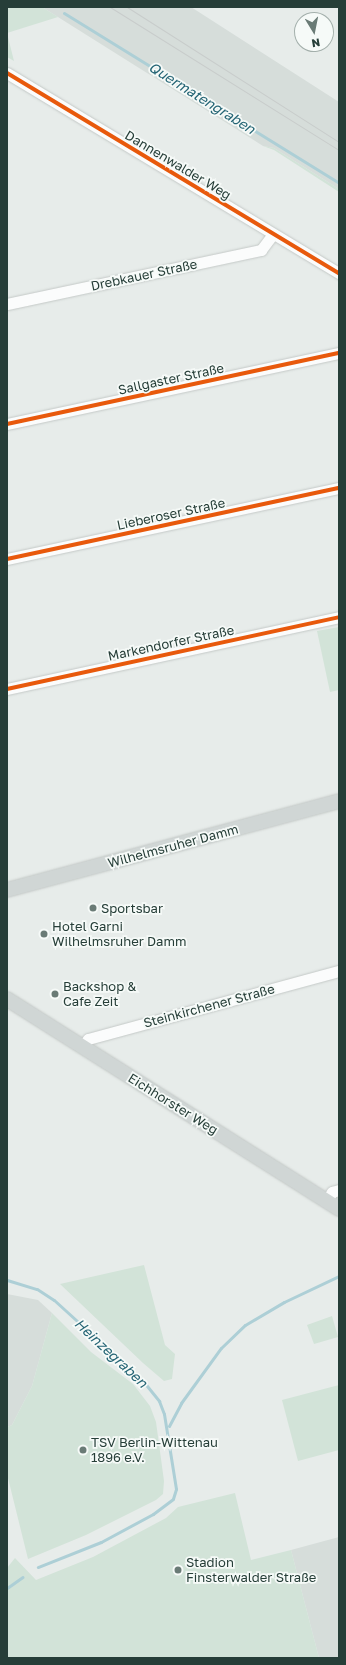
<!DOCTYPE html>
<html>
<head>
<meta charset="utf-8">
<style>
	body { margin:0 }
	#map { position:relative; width:346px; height:1665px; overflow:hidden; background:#e7ecea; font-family:"Golos Text",sans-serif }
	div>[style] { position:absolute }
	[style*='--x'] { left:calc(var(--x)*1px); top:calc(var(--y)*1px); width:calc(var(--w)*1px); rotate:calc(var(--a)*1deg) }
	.built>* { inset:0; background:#d6ddda }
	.green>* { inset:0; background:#d2e3d8 }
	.stream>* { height:3px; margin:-1.5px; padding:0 1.5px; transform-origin:1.5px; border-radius:1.5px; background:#adcfd6 }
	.roads { filter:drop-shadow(0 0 1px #c4c9c7) drop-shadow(0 0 1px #c4c9c7) }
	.minor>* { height:11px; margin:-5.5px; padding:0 5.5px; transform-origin:5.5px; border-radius:5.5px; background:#fbfcfc }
	.major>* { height:14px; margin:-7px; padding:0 7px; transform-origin:7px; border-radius:7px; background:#d0d6d5 }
	.tram>* { height:1px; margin:-0.5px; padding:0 0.5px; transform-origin:0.5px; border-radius:0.5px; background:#c8cccb }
	.cycleway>* { height:4px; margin:-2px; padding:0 2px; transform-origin:2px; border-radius:2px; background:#e8590c }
	.dots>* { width:11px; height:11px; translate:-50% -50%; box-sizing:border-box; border:2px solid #f6faf8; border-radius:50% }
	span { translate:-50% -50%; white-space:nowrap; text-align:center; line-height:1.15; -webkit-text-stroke:3.5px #f6faf8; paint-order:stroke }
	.street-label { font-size:13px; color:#263e38 }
	.poi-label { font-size:13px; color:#263e38 }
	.left { translate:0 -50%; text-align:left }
	.water-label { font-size:14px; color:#256575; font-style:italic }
	.frame { position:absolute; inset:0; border:8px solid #263e38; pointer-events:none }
	.north { position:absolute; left:294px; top:12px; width:40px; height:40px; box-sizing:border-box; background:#f6faf8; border:1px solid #a3afab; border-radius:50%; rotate:170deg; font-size:11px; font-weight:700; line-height:16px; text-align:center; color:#263e38 }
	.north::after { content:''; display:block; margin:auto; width:14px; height:18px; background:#6a7b76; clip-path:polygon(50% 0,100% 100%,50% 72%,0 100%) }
</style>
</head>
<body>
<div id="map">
	<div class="built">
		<div style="clip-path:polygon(42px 7px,191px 7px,339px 102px,339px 189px,274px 148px,263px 146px)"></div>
		<div style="clip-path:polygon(7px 1294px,38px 1300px,52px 1313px,32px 1386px,12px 1425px,7px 1427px)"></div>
		<div style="clip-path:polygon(339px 1537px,339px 1658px,319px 1658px,291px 1550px)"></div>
	</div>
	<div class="green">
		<div style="clip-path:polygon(7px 7px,42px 7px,58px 17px,7px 33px,14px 61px,7px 57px)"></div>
		<div style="clip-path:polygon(263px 146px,274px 148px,339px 189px,339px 192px,274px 150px)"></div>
		<div style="clip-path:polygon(339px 627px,339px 690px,330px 692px,317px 631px)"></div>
		<div style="clip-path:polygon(144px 1265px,165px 1345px,175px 1354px,172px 1379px,164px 1381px,143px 1363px,60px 1284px)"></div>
		<div style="clip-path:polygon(52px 1313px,91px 1352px,133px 1384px,150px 1406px,156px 1422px,164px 1481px,163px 1494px,156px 1500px,86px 1535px,28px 1559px,7px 1474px,7px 1427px,12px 1425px,32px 1386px)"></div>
		<div style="clip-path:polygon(332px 1316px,338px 1337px,314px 1344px,307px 1325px)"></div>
		<div style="clip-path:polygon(339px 1385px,339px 1450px,298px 1461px,282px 1400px)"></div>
		<div style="clip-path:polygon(235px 1493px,251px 1560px,291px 1550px,319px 1658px,7px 1658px,7px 1568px,15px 1558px,36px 1580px,93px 1557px,166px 1518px,178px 1507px)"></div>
	</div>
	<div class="stream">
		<div style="--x:64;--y:13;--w:323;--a:31.7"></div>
		<div style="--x:7;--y:1280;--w:31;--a:17"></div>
		<div style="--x:37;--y:1289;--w:20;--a:33"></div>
		<div style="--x:54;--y:1300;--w:120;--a:42.3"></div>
		<div style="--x:143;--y:1381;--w:26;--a:51"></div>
		<div style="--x:159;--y:1401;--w:14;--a:69"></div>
		<div style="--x:164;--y:1414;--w:76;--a:80.9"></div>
		<div style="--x:176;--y:1489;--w:10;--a:107"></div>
		<div style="--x:173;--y:1499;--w:25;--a:143"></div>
		<div style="--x:153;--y:1514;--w:59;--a:151.7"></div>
		<div style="--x:101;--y:1542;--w:68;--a:158.4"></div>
		<div style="--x:169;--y:1426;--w:26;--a:-62"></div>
		<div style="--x:181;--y:1403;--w:68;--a:-54"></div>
		<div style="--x:221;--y:1348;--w:33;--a:-44"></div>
		<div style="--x:245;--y:1325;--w:45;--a:-30.5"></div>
		<div style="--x:284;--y:1302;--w:61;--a:-25.3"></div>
		<div style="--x:7;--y:1588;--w:19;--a:-35"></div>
	</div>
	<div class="roads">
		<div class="minor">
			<div style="--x:7;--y:73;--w:388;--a:31.1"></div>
			<div style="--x:7;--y:304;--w:260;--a:-12"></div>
			<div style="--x:261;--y:250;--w:20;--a:-53"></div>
			<div style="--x:7;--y:424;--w:340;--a:-12.1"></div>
			<div style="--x:7;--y:559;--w:340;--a:-12.1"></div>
			<div style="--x:7;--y:689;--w:340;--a:-12.2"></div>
			<div style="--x:82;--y:1047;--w:10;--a:-53"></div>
			<div style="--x:88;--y:1039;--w:260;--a:-15.2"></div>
			<div style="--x:326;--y:1201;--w:11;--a:-56"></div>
			<div style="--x:332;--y:1192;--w:7;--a:-16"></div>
		</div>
		<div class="major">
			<div style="--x:7;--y:890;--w:344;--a:-15"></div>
			<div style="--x:7;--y:999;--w:393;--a:32.3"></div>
		</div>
	</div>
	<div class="tram">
		<div style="--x:110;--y:7;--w:270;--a:32"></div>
		<div style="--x:127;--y:7;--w:251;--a:32.5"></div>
	</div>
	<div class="cycleway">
		<div style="--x:7;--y:73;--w:388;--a:31.1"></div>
		<div style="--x:7;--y:424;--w:340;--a:-12.1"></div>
		<div style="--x:7;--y:559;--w:340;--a:-12.1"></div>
		<div style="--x:7;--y:689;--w:340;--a:-12.2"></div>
	</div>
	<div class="dots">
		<div style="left:93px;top:908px;background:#6a7b76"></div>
		<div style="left:44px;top:934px;background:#6a7b76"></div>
		<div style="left:55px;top:994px;background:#6a7b76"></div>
		<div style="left:83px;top:1450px;background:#6a7b76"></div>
		<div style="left:178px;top:1570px;background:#6a7b76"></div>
	</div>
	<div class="street-label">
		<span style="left:178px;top:165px;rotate:31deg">Dannenwalder Weg</span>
		<span style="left:144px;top:275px;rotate:-12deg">Drebkauer Straße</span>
		<span style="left:171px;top:379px;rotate:-12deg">Sallgaster Straße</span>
		<span style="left:171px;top:514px;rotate:-12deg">Lieberoser Straße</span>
		<span style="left:171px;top:643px;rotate:-12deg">Markendorfer Straße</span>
		<span style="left:173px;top:846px;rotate:-15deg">Wilhelmsruher Damm</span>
		<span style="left:209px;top:1006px;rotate:-15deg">Steinkirchener Straße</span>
		<span style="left:173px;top:1104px;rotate:32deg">Eichhorster Weg</span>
	</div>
	<div class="poi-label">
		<span class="left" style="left:101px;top:908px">Sportsbar</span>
		<span class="left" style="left:52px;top:934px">Hotel Garni<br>Wilhelmsruher Damm</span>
		<span class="left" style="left:63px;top:994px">Backshop &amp;<br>Cafe Zeit</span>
		<span class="left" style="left:91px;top:1450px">TSV Berlin-Wittenau<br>1896 e.V.</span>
		<span class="left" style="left:186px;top:1570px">Stadion<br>Finsterwalder Straße</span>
	</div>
	<div class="water-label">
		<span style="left:202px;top:98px;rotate:32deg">Quermatengraben</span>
		<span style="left:111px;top:1353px;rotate:43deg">Heinzegraben</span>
	</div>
	<div class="frame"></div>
	<div class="north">N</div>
</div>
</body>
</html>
